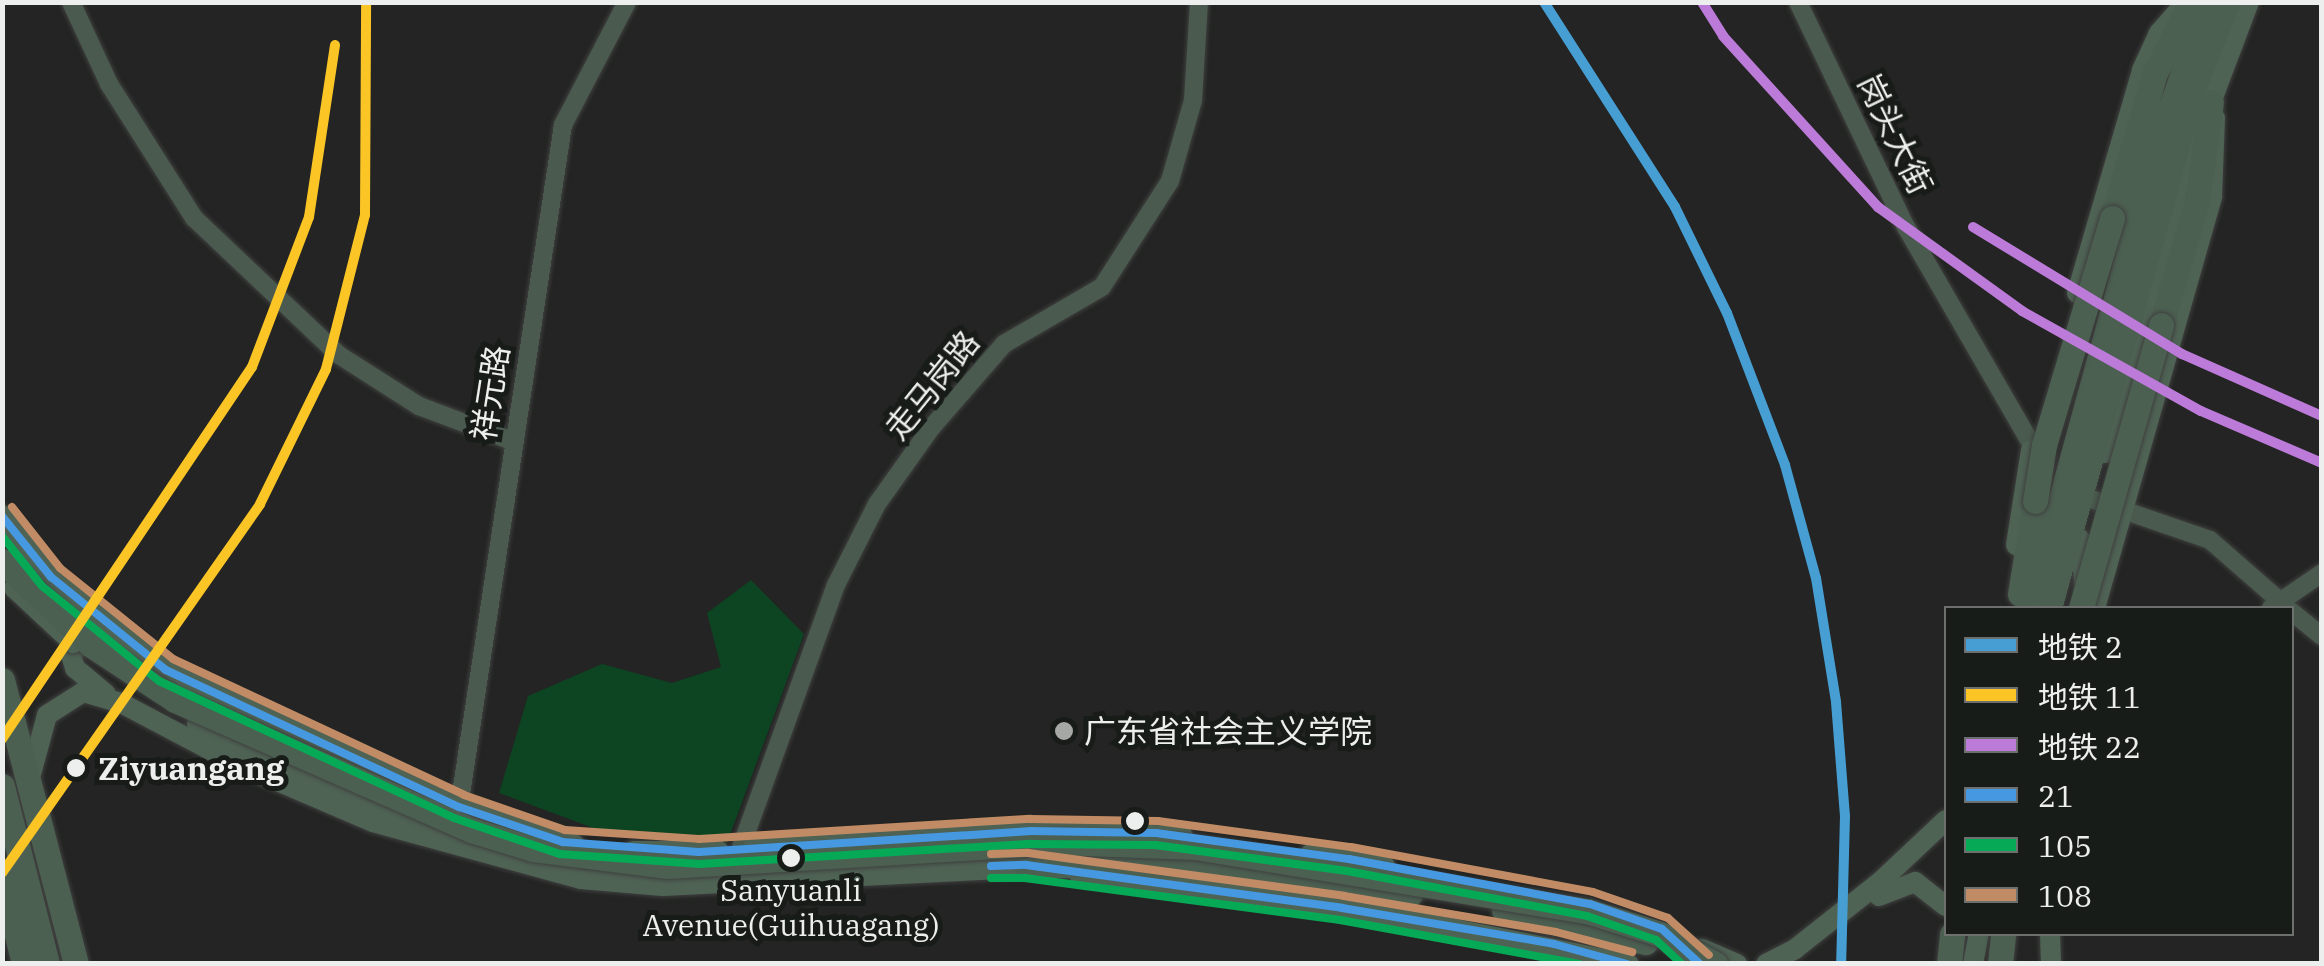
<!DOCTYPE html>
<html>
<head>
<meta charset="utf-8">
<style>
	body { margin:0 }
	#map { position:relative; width:2324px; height:966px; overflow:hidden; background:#232423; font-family:"IBM Plex Serif","Noto Sans SC",serif }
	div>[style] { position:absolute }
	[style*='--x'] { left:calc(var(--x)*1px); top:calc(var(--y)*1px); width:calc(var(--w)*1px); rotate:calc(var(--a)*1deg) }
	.green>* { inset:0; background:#0d4523 }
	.roads { filter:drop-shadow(0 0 2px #3f403f) drop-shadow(0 0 2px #3f403f) }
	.minor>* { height:18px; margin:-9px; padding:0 9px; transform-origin:9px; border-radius:9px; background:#4a5a4e }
	.major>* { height:20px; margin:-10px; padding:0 10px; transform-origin:10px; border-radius:10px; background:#4f6355 }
	.highway>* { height:25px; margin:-12.5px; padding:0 12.5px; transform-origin:12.5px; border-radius:12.5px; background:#4c6052 }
	.bridges { filter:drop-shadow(0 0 2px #3f403f) drop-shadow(0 0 2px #3f403f) }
	.major-bridge>* { height:20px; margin:-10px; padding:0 10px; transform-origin:10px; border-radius:10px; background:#4f6355 }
	.highway-bridge>* { height:25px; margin:-12.5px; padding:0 12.5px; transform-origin:12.5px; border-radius:12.5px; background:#4c6052 }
	.bus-1>* { height:8px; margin:-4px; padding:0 4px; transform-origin:4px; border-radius:4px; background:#4699e1 }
	.bus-2>* { height:8px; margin:-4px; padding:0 4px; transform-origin:4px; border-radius:4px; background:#06aa56 }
	.bus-3>* { height:8px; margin:-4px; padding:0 4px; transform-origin:4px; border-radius:4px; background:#c18c65 }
	.metro-1>* { height:10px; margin:-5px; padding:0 5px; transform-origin:5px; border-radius:5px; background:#469ed2 }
	.metro-2>* { height:10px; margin:-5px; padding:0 5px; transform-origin:5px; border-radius:5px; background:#fac525 }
	.metro-3>* { height:10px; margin:-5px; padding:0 5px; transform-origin:5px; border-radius:5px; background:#bd7bd9 }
	.dots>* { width:28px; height:28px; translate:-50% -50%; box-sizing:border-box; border:5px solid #181c19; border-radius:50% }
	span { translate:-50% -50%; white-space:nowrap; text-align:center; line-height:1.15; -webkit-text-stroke:10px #181c19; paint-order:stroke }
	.bus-label { font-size:30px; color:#ecefed }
	.street-label { font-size:32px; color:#ecefed }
	.poi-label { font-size:32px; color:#ecefed }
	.left { translate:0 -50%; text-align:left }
	.stop-label { font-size:32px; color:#ecefed; font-weight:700 }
	.frame { position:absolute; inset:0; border:5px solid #ecefed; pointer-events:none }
	.legend { position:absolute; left:1944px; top:606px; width:350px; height:330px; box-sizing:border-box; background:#181c19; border:2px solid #6d706e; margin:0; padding:12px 18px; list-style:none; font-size:30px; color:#ecefed }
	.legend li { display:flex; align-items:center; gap:20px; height:50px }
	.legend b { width:50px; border:2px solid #6d706e }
</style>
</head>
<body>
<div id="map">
	<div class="green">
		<div style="clip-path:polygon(751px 580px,804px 634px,727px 843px,604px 832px,499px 793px,528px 696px,602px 664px,672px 683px,721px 667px,707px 613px)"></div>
	</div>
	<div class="roads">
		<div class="minor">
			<div style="--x:71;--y:2;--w:90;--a:65.1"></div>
			<div style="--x:109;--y:84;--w:159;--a:57.6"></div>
			<div style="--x:194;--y:218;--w:199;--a:43.4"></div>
			<div style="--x:339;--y:355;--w:95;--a:32.5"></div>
			<div style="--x:419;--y:406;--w:99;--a:20.6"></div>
			<div style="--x:1798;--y:2;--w:250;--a:64.4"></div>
			<div style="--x:1906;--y:227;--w:252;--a:60"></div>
			<div style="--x:2091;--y:499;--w:126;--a:19"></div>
			<div style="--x:2210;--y:540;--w:103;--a:41.1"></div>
			<div style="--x:2271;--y:608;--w:62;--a:-34.5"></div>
			<div style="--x:2292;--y:612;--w:38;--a:39"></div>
			<div style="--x:459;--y:807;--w:690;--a:-81.33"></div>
			<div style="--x:563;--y:125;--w:139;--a:-62.5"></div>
			<div style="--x:740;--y:850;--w:282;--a:-70.1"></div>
			<div style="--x:836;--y:585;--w:91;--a:-63.2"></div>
			<div style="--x:877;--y:504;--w:93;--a:-54.6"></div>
			<div style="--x:931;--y:428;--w:111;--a:-49"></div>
			<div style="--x:1004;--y:344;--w:113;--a:-30.2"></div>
			<div style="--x:1102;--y:287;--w:126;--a:-57.3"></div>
			<div style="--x:1170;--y:181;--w:84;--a:-74.1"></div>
			<div style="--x:1193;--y:100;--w:98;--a:-86.5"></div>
		</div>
		<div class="major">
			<div style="--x:2207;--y:113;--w:119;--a:-69.3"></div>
			<div style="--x:2077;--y:293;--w:232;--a:-73.7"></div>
			<div style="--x:2142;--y:70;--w:41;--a:-65.3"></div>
			<div style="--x:2159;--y:33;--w:38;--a:-49"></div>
			<div style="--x:2105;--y:453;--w:327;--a:-73.5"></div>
			<div style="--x:2;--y:515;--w:79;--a:51.7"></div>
			<div style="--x:51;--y:577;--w:148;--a:39"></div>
			<div style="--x:166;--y:670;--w:323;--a:25.1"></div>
			<div style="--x:459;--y:807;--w:121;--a:17.8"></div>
			<div style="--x:2080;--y:539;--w:48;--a:84.1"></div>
			<div style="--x:2016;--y:545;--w:96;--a:-81"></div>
			<div style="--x:2095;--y:608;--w:428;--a:-74.1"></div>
			<div style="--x:2212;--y:196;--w:78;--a:-87.8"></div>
			<div style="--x:87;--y:635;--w:26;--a:129"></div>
			<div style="--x:71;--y:655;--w:14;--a:73"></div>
			<div style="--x:75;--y:668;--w:40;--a:40"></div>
			<div style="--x:197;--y:724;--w:253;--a:24.2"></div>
			<div style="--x:31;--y:774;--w:61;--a:-74.8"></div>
			<div style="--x:47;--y:715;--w:43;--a:-32.6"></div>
			<div style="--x:83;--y:692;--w:40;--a:16"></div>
			<div style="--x:121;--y:703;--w:127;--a:27.8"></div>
			<div style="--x:233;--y:762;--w:152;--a:23.2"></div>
			<div style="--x:373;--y:822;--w:216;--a:15.3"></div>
			<div style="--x:581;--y:879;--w:82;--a:4.9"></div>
			<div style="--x:663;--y:886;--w:377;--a:-2.9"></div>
			<div style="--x:752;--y:849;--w:280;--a:-3.7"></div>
			<div style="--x:1031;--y:831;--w:152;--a:1.9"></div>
			<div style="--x:633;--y:851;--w:86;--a:0"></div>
			<div style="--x:1310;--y:854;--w:76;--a:9.1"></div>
			<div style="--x:1079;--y:874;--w:294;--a:7.4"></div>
			<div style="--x:1371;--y:912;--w:263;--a:11.4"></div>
			<div style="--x:1879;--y:896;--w:39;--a:-21"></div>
			<div style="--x:1915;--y:882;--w:39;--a:38"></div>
			<div style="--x:2050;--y:934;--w:30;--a:88"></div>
			<div style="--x:1702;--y:949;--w:38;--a:23"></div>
			<div style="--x:1766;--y:964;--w:33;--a:-27"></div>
			<div style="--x:1795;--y:949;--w:110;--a:-38.3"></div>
			<div style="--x:1881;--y:881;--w:89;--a:-43.2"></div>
			<div style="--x:1973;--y:964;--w:31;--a:-79"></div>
		</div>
		<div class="highway">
			<div style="--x:2112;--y:218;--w:151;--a:-73.5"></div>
			<div style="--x:2155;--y:73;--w:80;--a:-63.1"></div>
			<div style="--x:2161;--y:325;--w:129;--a:-73.8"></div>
			<div style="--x:2197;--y:201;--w:100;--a:-82"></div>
			<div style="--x:2020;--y:594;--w:94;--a:-80.8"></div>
			<div style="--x:2031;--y:608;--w:487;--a:-74.7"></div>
			<div style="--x:2160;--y:138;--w:144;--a:-70.6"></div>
			<div style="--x:2049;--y:608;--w:539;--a:-74.49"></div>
			<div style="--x:2193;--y:89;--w:94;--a:-68.1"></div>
			<div style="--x:2;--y:680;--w:293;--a:75.4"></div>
			<div style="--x:2;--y:786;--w:184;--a:75.8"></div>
			<div style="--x:1026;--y:865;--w:192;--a:0.3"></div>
			<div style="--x:1218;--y:866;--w:194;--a:8.3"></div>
			<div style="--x:2;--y:873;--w:94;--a:76.4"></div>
			<div style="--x:1504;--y:910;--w:145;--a:12.8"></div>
			<div style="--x:1949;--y:964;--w:30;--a:-84"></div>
		</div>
	</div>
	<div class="bridges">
		<div class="major-bridge">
			<div style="--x:14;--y:588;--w:81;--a:43"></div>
		</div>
		<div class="highway-bridge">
			<div style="--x:2035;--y:501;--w:57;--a:-80.9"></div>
			<div style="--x:2044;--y:445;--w:237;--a:-73.3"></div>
			<div style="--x:2;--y:561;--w:122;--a:43.3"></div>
			<div style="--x:91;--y:645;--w:100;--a:33.2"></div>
			<div style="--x:175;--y:700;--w:323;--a:23.7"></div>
			<div style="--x:471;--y:830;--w:65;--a:17"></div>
			<div style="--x:533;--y:849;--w:136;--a:7.2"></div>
			<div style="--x:668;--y:866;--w:391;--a:-3.5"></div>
			<div style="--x:1058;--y:842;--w:137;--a:2.1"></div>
			<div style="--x:1195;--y:847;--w:397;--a:9.3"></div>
			<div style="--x:1587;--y:911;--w:77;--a:17.5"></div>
			<div style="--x:1660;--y:934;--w:63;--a:28.6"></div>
			<div style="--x:2081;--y:608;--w:294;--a:-74.2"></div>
			<div style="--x:2000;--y:964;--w:30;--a:-84"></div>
		</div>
	</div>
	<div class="bus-1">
		<div style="--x:2;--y:516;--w:78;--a:51.2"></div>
		<div style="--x:51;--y:577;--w:148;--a:39"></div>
		<div style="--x:166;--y:670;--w:323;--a:25.1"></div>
		<div style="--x:459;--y:807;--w:110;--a:18.6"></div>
		<div style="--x:563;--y:842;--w:136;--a:4.2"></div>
		<div style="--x:699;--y:852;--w:333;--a:-3.6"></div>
		<div style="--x:1031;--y:831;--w:125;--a:0.9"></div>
		<div style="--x:1156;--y:833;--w:195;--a:7.7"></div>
		<div style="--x:1349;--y:859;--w:245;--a:10.6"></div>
		<div style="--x:1590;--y:904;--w:76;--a:19.1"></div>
		<div style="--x:1662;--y:929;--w:52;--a:42.6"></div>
		<div style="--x:991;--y:866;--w:35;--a:-2"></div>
		<div style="--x:1026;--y:865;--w:319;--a:7.7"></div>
		<div style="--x:1342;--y:908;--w:215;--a:9.6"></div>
		<div style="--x:1554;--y:944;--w:76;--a:15.3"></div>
	</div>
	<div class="bus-2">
		<div style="--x:2;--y:536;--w:64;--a:51.3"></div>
		<div style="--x:42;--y:586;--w:151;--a:39.1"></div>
		<div style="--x:159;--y:681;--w:325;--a:24.9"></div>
		<div style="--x:454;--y:818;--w:112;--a:18.8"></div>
		<div style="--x:560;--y:854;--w:140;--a:4.1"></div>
		<div style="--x:700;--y:864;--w:332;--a:-3.5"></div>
		<div style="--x:1031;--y:844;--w:124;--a:0.5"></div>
		<div style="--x:1155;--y:845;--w:194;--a:7.7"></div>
		<div style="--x:1347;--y:871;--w:244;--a:10.6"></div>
		<div style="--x:1587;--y:916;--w:73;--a:19.2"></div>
		<div style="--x:1656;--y:940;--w:35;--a:43"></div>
		<div style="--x:991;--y:878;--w:34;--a:0"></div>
		<div style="--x:1025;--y:878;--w:318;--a:7.6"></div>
		<div style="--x:1340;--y:920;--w:243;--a:10.4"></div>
	</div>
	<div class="bus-3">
		<div style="--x:12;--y:507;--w:78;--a:51.8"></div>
		<div style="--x:60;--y:568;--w:145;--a:38.8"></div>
		<div style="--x:173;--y:659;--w:321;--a:25"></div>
		<div style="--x:464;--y:795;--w:107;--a:19.1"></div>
		<div style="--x:565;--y:830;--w:134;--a:3.8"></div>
		<div style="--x:699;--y:839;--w:332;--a:-3.5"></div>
		<div style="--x:1030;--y:819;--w:128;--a:0.9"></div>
		<div style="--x:1158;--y:821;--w:195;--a:7.7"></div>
		<div style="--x:1351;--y:847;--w:246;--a:10.5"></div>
		<div style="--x:1593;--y:892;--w:79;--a:19.1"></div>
		<div style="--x:1668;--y:918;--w:55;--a:42.1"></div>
		<div style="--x:991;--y:854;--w:37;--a:-2"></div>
		<div style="--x:1028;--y:853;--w:319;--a:7.7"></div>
		<div style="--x:1344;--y:896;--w:215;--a:9.6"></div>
		<div style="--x:1556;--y:932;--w:79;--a:14.7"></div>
	</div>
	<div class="metro-1">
		<div style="--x:1544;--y:2;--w:243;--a:57.4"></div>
		<div style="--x:1675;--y:207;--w:118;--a:63.9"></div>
		<div style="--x:1727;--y:313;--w:163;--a:69.1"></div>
		<div style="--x:1785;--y:465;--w:117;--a:74.7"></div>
		<div style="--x:1816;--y:578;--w:126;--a:80.8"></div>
		<div style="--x:1836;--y:702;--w:114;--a:85.5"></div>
		<div style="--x:1845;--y:816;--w:148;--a:91.5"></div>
	</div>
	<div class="metro-2">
		<div style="--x:2;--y:739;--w:448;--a:-56.1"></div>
		<div style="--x:252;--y:367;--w:160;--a:-69.2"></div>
		<div style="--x:309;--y:217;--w:174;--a:-81.4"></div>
		<div style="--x:2;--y:873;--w:450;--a:-55"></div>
		<div style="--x:260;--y:504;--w:150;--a:-63.9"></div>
		<div style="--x:326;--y:369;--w:159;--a:-75.8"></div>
		<div style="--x:365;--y:215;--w:213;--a:-89.7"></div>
	</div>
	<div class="metro-3">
		<div style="--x:1702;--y:2;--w:40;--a:58"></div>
		<div style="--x:1723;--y:36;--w:231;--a:47.8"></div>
		<div style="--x:1878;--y:207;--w:178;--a:35.8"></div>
		<div style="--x:2022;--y:311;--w:205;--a:29.2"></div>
		<div style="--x:2201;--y:411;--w:132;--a:23.3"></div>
		<div style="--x:1973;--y:227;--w:245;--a:31.3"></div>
		<div style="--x:2182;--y:354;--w:153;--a:23.9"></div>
	</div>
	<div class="dots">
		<div style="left:1064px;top:731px;background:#a6a8a6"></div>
		<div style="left:76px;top:768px;background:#ecefed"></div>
		<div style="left:1135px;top:821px;background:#ecefed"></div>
		<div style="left:791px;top:858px;background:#ecefed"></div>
	</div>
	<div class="bus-label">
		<span style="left:791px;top:907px">Sanyuanli<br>Avenue(Guihuagang)</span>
	</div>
	<div class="street-label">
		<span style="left:1895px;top:134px;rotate:64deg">岗头大街</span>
		<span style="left:932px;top:385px;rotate:-51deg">走马岗路</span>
		<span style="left:490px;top:393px;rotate:-81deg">祥元路</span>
	</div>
	<div class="poi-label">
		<span class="left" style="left:1084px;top:731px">广东省社会主义学院</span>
	</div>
	<div class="stop-label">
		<span class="left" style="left:98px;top:768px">Ziyuangang</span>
	</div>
	<div class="frame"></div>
	<ul class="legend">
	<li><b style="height:12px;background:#469ed2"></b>地铁 2</li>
	<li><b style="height:12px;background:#fac525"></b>地铁 11</li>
	<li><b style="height:12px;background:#bd7bd9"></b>地铁 22</li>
	<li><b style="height:12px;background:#4699e1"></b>21</li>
	<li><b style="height:12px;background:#06aa56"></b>105</li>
	<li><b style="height:12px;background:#c18c65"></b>108</li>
	</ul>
</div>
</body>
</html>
